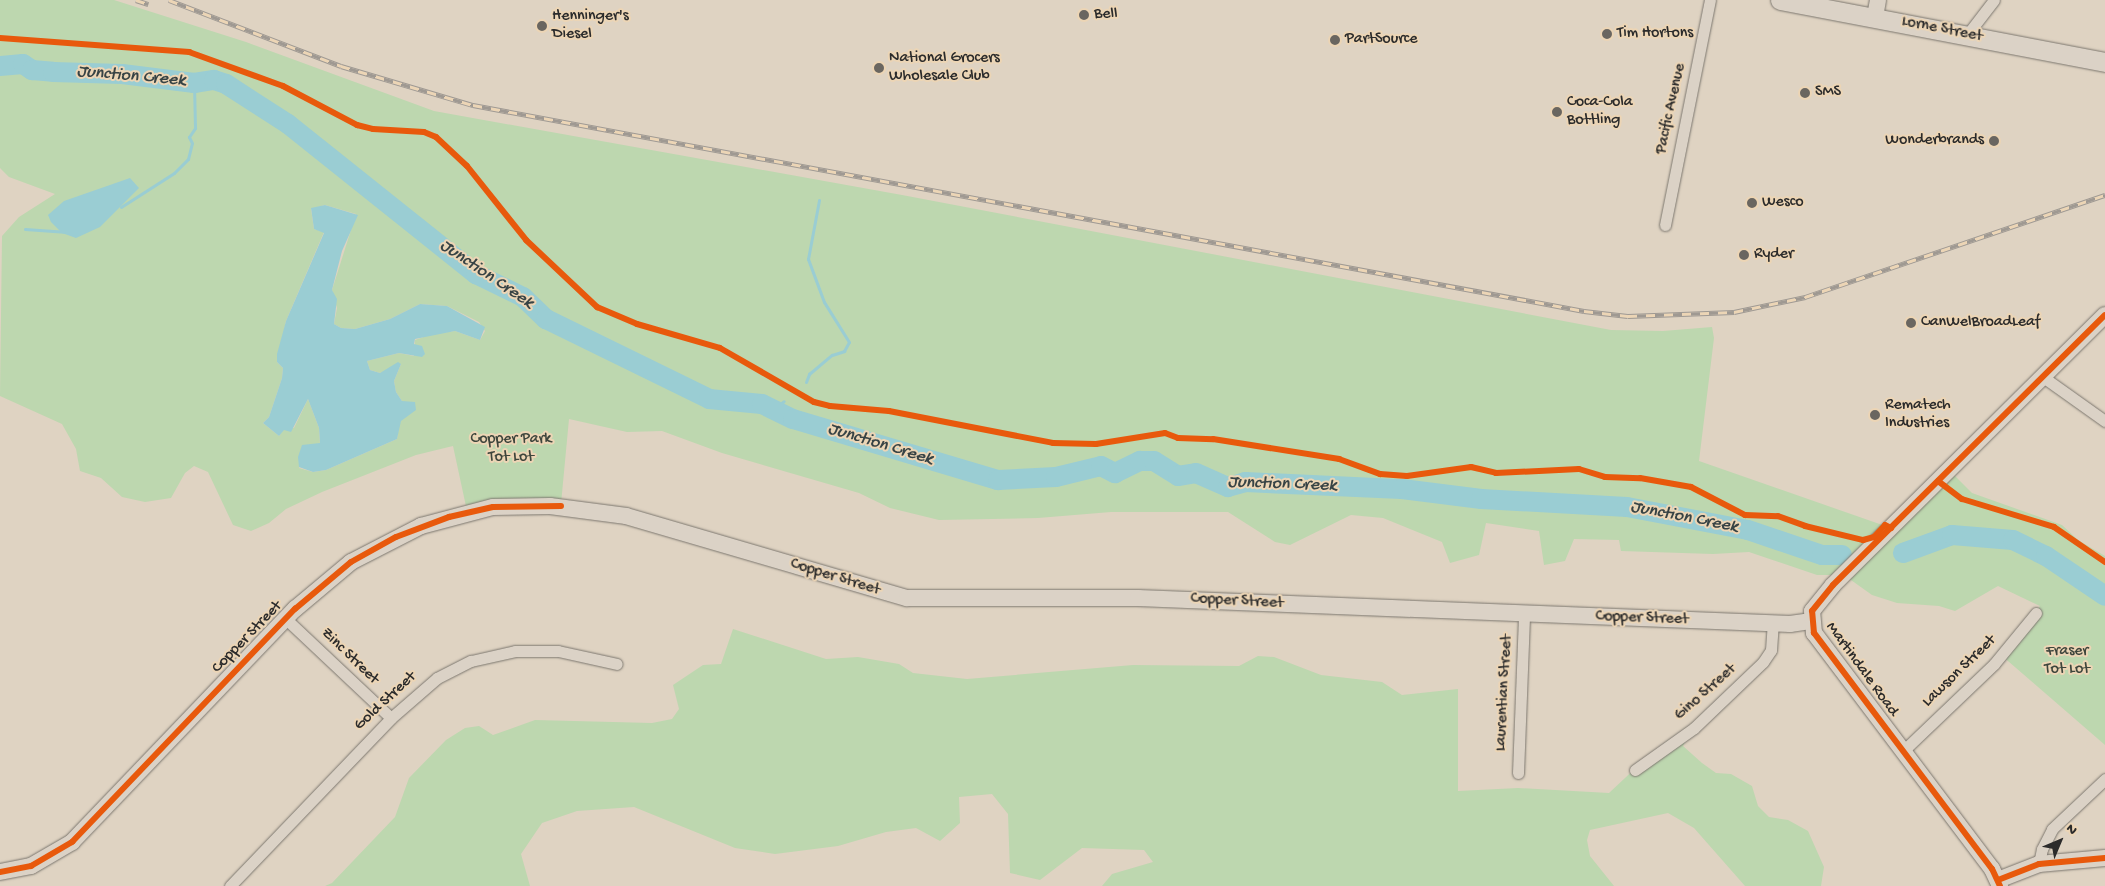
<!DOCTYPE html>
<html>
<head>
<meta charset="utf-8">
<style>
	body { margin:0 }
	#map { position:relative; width:2105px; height:886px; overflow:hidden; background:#dfd3c2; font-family:"Gochi Hand",sans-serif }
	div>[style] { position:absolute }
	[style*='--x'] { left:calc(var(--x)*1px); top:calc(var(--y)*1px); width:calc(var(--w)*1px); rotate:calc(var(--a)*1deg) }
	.green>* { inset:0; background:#bdd7af }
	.water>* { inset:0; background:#9acdd3 }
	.stream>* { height:3px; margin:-1.5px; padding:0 1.5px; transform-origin:1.5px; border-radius:1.5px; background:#9acdd3 }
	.river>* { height:20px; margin:-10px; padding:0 10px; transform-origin:10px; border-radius:10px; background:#9acdd3 }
	.roads { filter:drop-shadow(0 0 1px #7c776f) drop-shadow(0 0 1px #7c776f) }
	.street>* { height:11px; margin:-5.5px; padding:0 5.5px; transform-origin:5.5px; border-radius:5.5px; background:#dbd2c6 }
	.secondary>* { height:16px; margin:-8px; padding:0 8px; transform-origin:8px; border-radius:8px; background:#dbd2c6 }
	.primary>* { height:19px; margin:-9.5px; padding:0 9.5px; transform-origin:9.5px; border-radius:9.5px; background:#dbd2c6 }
	.rail>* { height:5px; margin-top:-2.5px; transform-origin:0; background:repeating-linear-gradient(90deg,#ecd5b5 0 9px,#9f9992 0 18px); box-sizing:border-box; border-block:1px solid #9f9992 }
	.cycleway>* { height:6px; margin:-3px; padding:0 3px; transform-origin:3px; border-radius:3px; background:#e8590c }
	.dots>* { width:14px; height:14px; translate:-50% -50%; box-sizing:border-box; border:2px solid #ecd5b5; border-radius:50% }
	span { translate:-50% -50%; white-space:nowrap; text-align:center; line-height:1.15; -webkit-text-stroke:4px #ecd5b5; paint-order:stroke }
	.poi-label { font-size:16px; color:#2b2b2b }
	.left { translate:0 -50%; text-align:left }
	.right { translate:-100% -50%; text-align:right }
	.street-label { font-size:16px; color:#2b2b2b }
	.park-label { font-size:16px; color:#3d453c }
	.water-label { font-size:18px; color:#374345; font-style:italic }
	.north { position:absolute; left:2035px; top:816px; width:50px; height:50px; -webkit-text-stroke:4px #ecd5b5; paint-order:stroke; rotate:45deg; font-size:14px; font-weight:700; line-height:20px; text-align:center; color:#2b2b2b }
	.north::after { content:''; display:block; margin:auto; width:18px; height:22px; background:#2b2b2b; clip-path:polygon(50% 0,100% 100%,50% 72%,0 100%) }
</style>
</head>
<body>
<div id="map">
	<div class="green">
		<div style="clip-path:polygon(evenodd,0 0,114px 0,246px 42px,434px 111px,902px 195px,1611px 330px,1663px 331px,1712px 327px,1714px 338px,1699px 461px,1891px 528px,1950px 471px,1972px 493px,2062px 525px,2078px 540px,2105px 556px,2105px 745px,2001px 655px,2040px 606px,1998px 586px,1955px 611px,1939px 606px,1897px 603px,1872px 595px,1844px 575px,1817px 575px,1749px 552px,1713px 554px,1621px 551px,1619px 540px,1574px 539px,1565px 561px,1544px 565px,1539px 531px,1486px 523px,1479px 555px,1450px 563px,1442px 542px,1383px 518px,1351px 515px,1290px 545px,1275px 542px,1228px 512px,1111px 512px,1038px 518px,939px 520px,890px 508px,859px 493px,722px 453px,662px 431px,627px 432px,569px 419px,561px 504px,467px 511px,453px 446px,416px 455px,322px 492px,286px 509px,269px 523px,251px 531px,233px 525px,208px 472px,194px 466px,185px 473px,171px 498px,145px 502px,122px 497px,101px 478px,80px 471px,76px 449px,62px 424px,0 396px,2px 236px,19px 217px,55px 194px,9px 177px,0 168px,0 0,325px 205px,356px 214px,332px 290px,337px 308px,334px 324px,341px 328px,355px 329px,390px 319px,420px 304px,447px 306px,479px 322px,485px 331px,480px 340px,455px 331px,432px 334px,415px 340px,414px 356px,399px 353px,367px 361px,370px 370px,380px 373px,401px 364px,394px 381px,396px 392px,402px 401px,397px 439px,326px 470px,313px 472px,299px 468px,308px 445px,320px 444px,319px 428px,308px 399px,294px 428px,284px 429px,279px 436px,263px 423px,269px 417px,282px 378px,283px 368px,277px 362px,286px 321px,324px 232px,314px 229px,311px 209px,325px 205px)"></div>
		<div style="clip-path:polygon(733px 629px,826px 659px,858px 657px,899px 664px,913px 673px,967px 679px,1133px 665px,1239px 666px,1258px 656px,1274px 657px,1321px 675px,1382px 682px,1402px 695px,1458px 689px,1458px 791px,1518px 788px,1609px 793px,1641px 763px,1693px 728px,1683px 746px,1702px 763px,1716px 773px,1731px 774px,1752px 786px,1758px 806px,1769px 817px,1788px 820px,1808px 831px,1824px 867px,1821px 886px,1745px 886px,1694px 828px,1668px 813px,1590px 830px,1587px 840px,1590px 856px,1614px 886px,1102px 886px,1112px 874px,1153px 862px,1144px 850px,1082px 848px,1040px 880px,1010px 873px,1008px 814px,992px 794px,959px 797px,960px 823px,940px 841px,916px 828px,886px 832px,838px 846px,775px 854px,735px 848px,634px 807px,577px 811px,542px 823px,521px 854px,530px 886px,325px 886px,332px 883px,395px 817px,409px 778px,446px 740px,465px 728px,479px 726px,493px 735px,535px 720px,652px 723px,672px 719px,679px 709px,673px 685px,703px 665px,721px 664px)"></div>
	</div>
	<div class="water">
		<div style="clip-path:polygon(130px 178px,139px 188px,100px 227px,76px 238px,62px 233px,51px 222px,48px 215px,64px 201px)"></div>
		<div style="clip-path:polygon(325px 205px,358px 215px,342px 251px,332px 290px,337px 299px,334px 324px,341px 328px,355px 329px,390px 319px,420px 304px,447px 306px,485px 327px,480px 340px,455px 331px,415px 339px,414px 344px,422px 346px,425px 354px,422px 357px,399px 353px,367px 361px,370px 370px,380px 373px,398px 362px,401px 364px,394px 381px,396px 392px,402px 401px,415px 402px,416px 410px,401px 421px,397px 439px,326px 470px,313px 472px,299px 467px,298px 457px,302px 445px,320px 443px,319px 428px,308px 399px,291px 432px,284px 430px,279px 436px,263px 423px,269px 417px,282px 378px,283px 368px,277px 362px,277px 354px,286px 321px,324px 233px,314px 229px,311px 208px)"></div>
	</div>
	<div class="stream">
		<div style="--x:121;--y:207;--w:63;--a:-32.7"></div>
		<div style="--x:174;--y:173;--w:20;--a:-45"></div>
		<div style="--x:188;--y:159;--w:16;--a:-76"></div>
		<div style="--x:192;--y:143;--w:7;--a:-117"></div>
		<div style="--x:189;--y:137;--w:11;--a:-56"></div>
		<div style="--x:195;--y:128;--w:45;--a:-91.3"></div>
		<div style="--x:25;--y:229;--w:39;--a:4"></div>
		<div style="--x:806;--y:382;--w:9;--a:-69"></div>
		<div style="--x:809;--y:374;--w:30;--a:-40"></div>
		<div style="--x:832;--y:355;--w:13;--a:-18"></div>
		<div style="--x:844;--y:351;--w:10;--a:-61"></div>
		<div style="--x:849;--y:342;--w:47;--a:-122"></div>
		<div style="--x:824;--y:302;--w:46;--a:-110.4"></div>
		<div style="--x:808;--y:259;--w:60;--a:-79.4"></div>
		<div style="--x:775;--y:408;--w:11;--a:-38"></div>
	</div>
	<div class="river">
		<div style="--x:0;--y:66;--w:23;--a:-5"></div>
		<div style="--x:23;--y:64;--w:11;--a:34"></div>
		<div style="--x:32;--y:70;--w:21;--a:5"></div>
		<div style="--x:53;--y:72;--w:69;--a:1.7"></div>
		<div style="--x:122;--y:74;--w:73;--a:7.1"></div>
		<div style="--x:194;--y:83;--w:20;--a:-9"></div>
		<div style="--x:214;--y:80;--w:13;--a:18"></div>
		<div style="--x:226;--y:84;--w:74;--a:32.8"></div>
		<div style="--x:288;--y:124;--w:241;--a:38.6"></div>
		<div style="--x:476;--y:274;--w:52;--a:26.1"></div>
		<div style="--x:523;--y:297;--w:32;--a:44"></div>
		<div style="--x:546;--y:319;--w:182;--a:26.1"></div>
		<div style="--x:709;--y:399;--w:53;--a:5.4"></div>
		<div style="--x:762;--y:404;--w:34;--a:26"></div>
		<div style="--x:793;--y:419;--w:214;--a:16.6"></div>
		<div style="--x:998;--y:480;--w:58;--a:-3"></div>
		<div style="--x:1056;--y:477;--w:46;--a:-13.7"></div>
		<div style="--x:1101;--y:466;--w:16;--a:27"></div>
		<div style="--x:1115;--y:473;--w:28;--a:-26"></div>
		<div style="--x:1140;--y:461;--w:14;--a:0"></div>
		<div style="--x:1154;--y:461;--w:28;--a:32"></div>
		<div style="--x:1178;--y:476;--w:18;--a:-9"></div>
		<div style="--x:1196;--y:473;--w:35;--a:24"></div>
		<div style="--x:1228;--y:487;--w:18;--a:-16"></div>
		<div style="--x:1245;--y:482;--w:157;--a:2.6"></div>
		<div style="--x:1402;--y:489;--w:80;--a:7.2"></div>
		<div style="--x:1481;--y:499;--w:146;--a:3.1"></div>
		<div style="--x:1627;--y:507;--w:123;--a:10.8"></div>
		<div style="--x:1748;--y:530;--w:78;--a:18.7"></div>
		<div style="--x:1822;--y:555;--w:20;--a:0"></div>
		<div style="--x:1903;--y:553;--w:52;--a:-20.2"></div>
		<div style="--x:1952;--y:535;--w:61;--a:4.7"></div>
		<div style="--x:2013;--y:540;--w:37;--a:26"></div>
		<div style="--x:2046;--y:556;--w:71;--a:34.1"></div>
	</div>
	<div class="roads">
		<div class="street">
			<div style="--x:1967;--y:35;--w:44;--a:-52.4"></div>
			<div style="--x:1665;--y:225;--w:229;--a:-78.7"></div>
			<div style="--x:2043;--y:377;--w:76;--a:35.4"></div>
			<div style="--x:286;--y:619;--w:144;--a:43.3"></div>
			<div style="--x:1903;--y:751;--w:126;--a:-43.7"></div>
			<div style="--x:1994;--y:664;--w:66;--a:-50.5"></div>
			<div style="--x:1635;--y:770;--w:72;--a:-35.4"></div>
			<div style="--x:1694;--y:728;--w:95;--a:-43.7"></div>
			<div style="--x:1763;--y:662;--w:14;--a:-56"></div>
			<div style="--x:1771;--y:650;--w:27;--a:-86"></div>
			<div style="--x:1518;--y:773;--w:158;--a:-87.8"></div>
			<div style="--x:2039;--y:864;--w:15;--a:-79"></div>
			<div style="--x:2042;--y:849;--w:22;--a:-63"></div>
			<div style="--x:2052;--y:829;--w:73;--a:-43.3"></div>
			<div style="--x:230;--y:886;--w:233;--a:-46.2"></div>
			<div style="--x:391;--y:718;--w:61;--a:-41"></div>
			<div style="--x:437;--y:678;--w:38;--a:-27"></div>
			<div style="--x:471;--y:661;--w:45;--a:-12.8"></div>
			<div style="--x:515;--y:651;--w:43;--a:0"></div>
			<div style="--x:558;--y:651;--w:60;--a:12.4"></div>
		</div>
		<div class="secondary">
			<div style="--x:1875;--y:17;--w:17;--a:-80"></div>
			<div style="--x:0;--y:872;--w:32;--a:-11"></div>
			<div style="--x:31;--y:866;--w:48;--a:-30.3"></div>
			<div style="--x:72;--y:842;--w:323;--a:-46.3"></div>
			<div style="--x:295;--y:609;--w:73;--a:-40"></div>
			<div style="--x:351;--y:562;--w:79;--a:-27.2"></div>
			<div style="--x:421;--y:526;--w:74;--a:-14.8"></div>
			<div style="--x:493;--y:507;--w:57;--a:-1"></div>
			<div style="--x:550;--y:506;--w:77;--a:7.5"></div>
			<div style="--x:626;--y:516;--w:293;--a:16.3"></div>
			<div style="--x:907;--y:598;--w:231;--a:0"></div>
			<div style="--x:1138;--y:598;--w:653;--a:2.28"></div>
			<div style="--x:1790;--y:624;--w:22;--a:-8"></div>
			<div style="--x:1998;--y:880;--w:44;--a:-21.3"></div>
			<div style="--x:2039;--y:864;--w:66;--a:-5.2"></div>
			<div style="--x:2000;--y:886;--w:19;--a:-115"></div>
			<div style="--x:1992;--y:869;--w:296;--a:-127"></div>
			<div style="--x:1814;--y:633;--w:22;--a:-95"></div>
			<div style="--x:1812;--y:611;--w:33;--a:-51"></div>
			<div style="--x:1833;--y:585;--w:383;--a:-44.8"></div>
		</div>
		<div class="primary">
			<div style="--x:1780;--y:0;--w:331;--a:10.8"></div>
		</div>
	</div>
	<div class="rail">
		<div style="--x:136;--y:0;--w:13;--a:18"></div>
		<div style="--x:169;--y:0;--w:184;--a:21"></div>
		<div style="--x:341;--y:66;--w:138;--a:16.5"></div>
		<div style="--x:473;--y:105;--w:1130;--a:10.5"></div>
		<div style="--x:1584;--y:311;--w:44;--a:6.5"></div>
		<div style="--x:1628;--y:316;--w:106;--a:-2.2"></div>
		<div style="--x:1734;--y:312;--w:73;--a:-11.9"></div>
		<div style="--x:1805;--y:297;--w:317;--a:-18.8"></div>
	</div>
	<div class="cycleway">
		<div style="--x:0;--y:38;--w:190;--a:4.2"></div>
		<div style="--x:189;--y:52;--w:100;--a:19.9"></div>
		<div style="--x:283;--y:86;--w:84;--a:27.8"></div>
		<div style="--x:357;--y:125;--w:16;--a:14"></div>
		<div style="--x:373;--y:129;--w:51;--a:3.4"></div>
		<div style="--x:424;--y:132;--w:13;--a:23"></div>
		<div style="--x:436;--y:137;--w:42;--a:43.1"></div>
		<div style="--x:467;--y:166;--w:95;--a:51.4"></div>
		<div style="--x:526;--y:240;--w:98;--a:43.3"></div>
		<div style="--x:597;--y:307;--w:43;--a:23"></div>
		<div style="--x:637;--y:324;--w:86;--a:16.1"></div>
		<div style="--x:720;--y:348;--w:108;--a:29.9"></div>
		<div style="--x:814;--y:402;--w:16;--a:14"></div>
		<div style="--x:830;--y:406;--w:59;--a:4.8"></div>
		<div style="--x:889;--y:411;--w:167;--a:11"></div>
		<div style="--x:1053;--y:443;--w:43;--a:1.3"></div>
		<div style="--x:1096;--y:444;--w:70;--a:-9.1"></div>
		<div style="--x:1165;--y:433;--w:14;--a:21"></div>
		<div style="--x:1178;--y:438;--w:35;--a:2"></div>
		<div style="--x:1213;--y:439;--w:128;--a:9"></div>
		<div style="--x:1339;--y:459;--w:44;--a:20.1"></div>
		<div style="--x:1380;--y:474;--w:27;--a:4"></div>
		<div style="--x:1407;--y:476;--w:65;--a:-8"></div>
		<div style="--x:1471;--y:467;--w:26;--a:13"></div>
		<div style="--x:1496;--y:473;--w:83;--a:-2.8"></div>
		<div style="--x:1579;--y:469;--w:27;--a:17"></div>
		<div style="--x:1605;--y:477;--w:35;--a:2"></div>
		<div style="--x:1640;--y:478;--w:52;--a:10"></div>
		<div style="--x:1691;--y:487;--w:61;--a:27.4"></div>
		<div style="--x:1745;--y:515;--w:33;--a:2"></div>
		<div style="--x:1778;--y:516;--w:29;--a:20"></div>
		<div style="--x:1805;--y:526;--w:60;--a:13.6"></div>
		<div style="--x:1863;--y:540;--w:11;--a:-15"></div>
		<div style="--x:1874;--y:537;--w:16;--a:-47"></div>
		<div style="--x:1885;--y:525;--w:7;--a:27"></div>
		<div style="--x:1938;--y:481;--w:30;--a:37"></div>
		<div style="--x:1962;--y:499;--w:96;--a:16.9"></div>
		<div style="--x:2054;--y:527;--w:62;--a:34.5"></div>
		<div style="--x:0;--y:872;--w:32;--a:-11"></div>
		<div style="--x:31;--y:866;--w:48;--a:-30.3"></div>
		<div style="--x:72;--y:842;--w:323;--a:-46.3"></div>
		<div style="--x:295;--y:609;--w:73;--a:-40"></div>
		<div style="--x:351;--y:562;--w:51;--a:-29.1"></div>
		<div style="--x:396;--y:537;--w:57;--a:-20.7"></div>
		<div style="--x:449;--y:517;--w:45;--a:-12.8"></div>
		<div style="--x:493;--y:507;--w:68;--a:-0.8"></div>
		<div style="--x:1998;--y:880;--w:44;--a:-21.3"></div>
		<div style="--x:2039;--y:864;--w:66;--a:-5.2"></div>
		<div style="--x:2000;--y:886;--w:19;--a:-115"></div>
		<div style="--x:1992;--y:869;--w:296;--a:-127"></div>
		<div style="--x:1814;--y:633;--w:22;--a:-95"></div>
		<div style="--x:1812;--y:611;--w:33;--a:-51"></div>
		<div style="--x:1833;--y:585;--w:383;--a:-44.8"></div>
	</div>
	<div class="dots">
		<div style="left:1084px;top:15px;background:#6a6660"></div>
		<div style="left:542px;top:26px;background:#6a6660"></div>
		<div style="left:1607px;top:34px;background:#6a6660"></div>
		<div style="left:1335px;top:40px;background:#6a6660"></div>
		<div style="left:879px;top:68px;background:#6a6660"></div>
		<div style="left:1805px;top:93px;background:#6a6660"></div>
		<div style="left:1557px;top:112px;background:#6a6660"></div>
		<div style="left:1994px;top:141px;background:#6a6660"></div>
		<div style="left:1752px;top:203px;background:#6a6660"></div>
		<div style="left:1744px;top:255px;background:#6a6660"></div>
		<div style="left:1911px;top:323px;background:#6a6660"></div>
		<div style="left:1875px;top:415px;background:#6a6660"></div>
	</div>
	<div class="poi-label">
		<span class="left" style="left:1094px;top:15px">Bell</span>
		<span class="left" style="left:552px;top:26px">Henninger's<br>Diesel</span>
		<span class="left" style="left:1617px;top:34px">Tim Hortons</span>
		<span class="left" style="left:1345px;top:40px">PartSource</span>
		<span class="left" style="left:889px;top:68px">National Grocers<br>Wholesale Club</span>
		<span class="left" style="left:1815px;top:93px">SMS</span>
		<span class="left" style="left:1567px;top:112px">Coca-Cola<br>Bottling</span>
		<span class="right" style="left:1984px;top:141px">Wonderbrands</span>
		<span class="left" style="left:1762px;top:203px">Wesco</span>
		<span class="left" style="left:1754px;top:255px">Ryder</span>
		<span class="left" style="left:1921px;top:323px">CanWelBroadLeaf</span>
		<span class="left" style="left:1885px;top:415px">Rematech<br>Industries</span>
	</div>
	<div class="street-label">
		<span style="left:1942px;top:30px;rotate:11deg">Lorne Street</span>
		<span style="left:1672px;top:109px;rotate:-78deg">Pacific Avenue</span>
		<span style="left:835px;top:578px;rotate:17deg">Copper Street</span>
		<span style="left:1237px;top:602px;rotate:3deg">Copper Street</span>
		<span style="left:1642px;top:619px;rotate:2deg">Copper Street</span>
		<span style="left:248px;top:638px;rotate:-46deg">Copper Street</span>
		<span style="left:349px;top:657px;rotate:44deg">Zinc Street</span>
		<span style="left:1861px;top:670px;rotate:54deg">Martindale Road</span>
		<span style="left:1960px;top:672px;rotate:-44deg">Lawson Street</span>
		<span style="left:1505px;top:693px;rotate:-87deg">Laurentian Street</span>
		<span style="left:1706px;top:693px;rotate:-42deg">Gino Street</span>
		<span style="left:386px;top:702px;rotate:-43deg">Gold Street</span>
	</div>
	<div class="park-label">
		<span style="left:511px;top:449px">Copper Park<br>Tot Lot</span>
		<span style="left:2067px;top:661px">Fraser<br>Tot Lot</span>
	</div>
	<div class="water-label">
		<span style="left:131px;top:77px;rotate:5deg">Junction Creek</span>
		<span style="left:486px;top:275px;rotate:34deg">Junction Creek</span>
		<span style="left:880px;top:445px;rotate:17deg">Junction Creek</span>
		<span style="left:1282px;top:485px;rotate:2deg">Junction Creek</span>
		<span style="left:1684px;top:518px;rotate:11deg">Junction Creek</span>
	</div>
	<div class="north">N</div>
</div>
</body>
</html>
